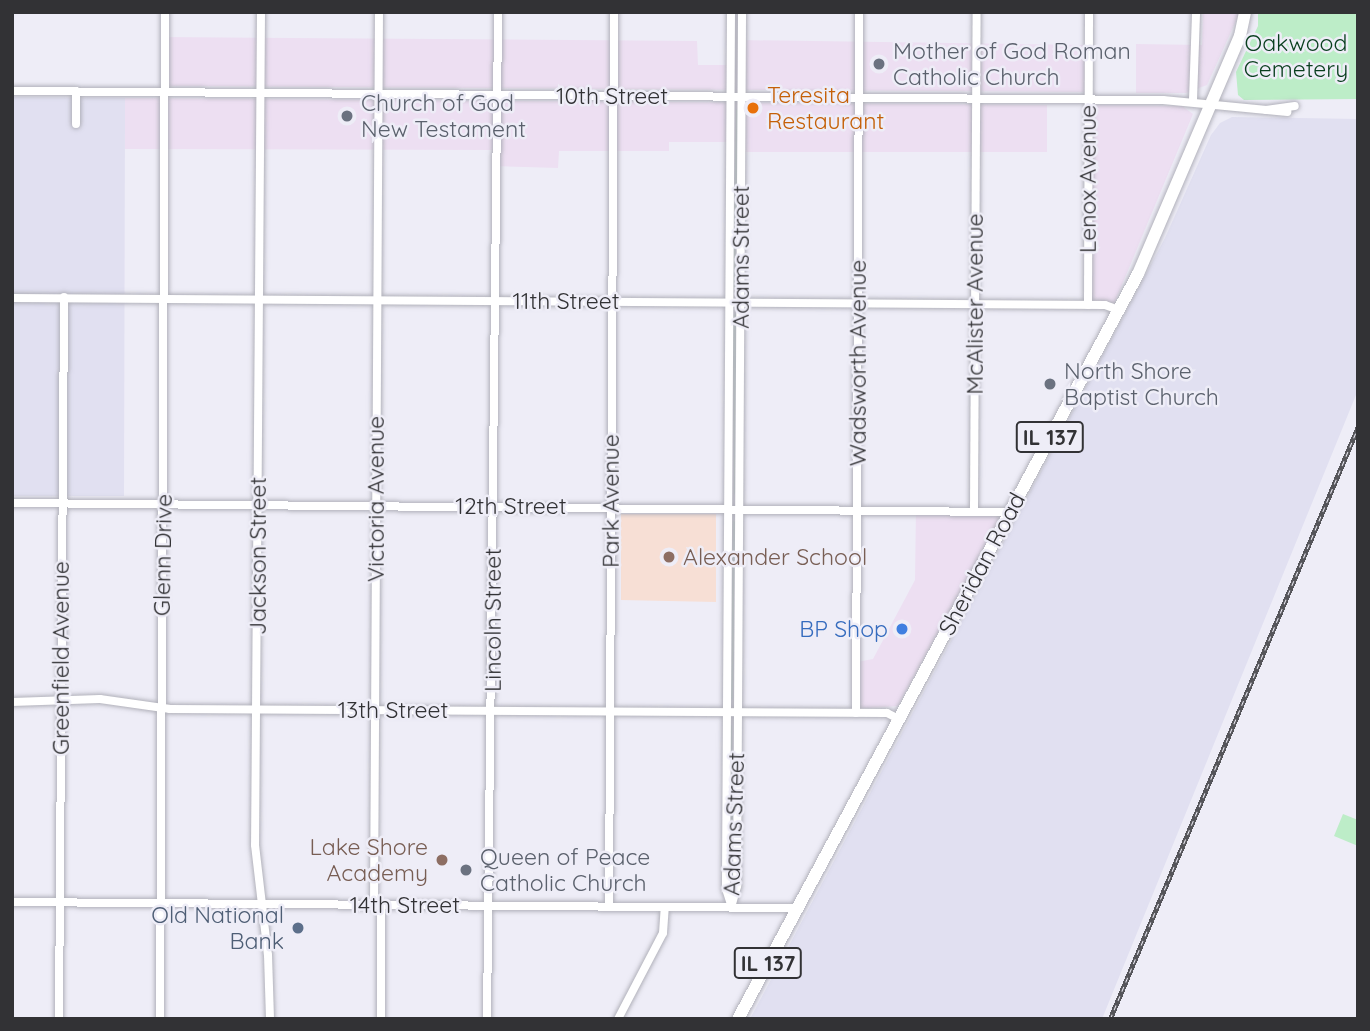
<!DOCTYPE html>
<html>
<head>
<meta charset="utf-8">
<style>
	body { margin:0 }
	#map { position:relative; width:1370px; height:1031px; overflow:hidden; background:#eeedf7; font-family:Quicksand,sans-serif }
	div>[style] { position:absolute }
	[style*='--x'] { left:calc(var(--x)*1px); top:calc(var(--y)*1px); width:calc(var(--w)*1px); rotate:calc(var(--a)*1deg) }
	.commercial>* { inset:0; background:#eddff2 }
	.built>* { inset:0; background:#e1e0f1 }
	.education>* { inset:0; background:#f7dfd5 }
	.green>* { inset:0; background:#bdedc8 }
	.roads { filter:drop-shadow(0 0 2px #b1b1ba) drop-shadow(0 0 2px #b1b1ba) }
	.minor>* { height:8px; margin:-4px; padding:0 4px; transform-origin:4px; border-radius:4px; background:#fff }
	.highway>* { height:12px; margin:-6px; padding:0 6px; transform-origin:6px; border-radius:6px; background:#fff }
	.rail>* { height:4.5px; margin-top:-2.25px; transform-origin:0; background:repeating-linear-gradient(90deg,#eeedf7 0 5px,#55555a 0 10px); box-sizing:border-box; border-block:2px solid #55555a }
	.dots>* { width:19px; height:19px; translate:-50% -50%; box-sizing:border-box; border:4px solid #eeedf7; border-radius:50% }
	span { translate:-50% -50%; white-space:nowrap; text-align:center; line-height:1.15; -webkit-text-stroke:5px #eeedf7; paint-order:stroke }
	.shield-label span { padding:2px 5px; background:#eeedf7; border:2px solid; border-radius:5px; -webkit-text-stroke-width:0 }
	.shield-label { font-size:21px; color:#323235; font-weight:700 }
	.park-label { font-size:23px; color:#093f1e }
	.worship-label { font-size:23px; color:#5b616d }
	.left { translate:0 -50%; text-align:left }
	.food-label { font-size:23px; color:#c56008 }
	.street-label { font-size:23px; color:#323235 }
	.education-label { font-size:23px; color:#785e54 }
	.right { translate:-100% -50%; text-align:right }
	.shop-label { font-size:23px; color:#366cbe }
	.service-label { font-size:23px; color:#4e5e75 }
	.frame { position:absolute; inset:0; border:14px solid #323235; pointer-events:none }
</style>
</head>
<body>
<div id="map">
	<div class="commercial">
		<div style="clip-path:polygon(1203px 12px,1240px 12px,1207px 85px,1186px 93px,1136px 93px,1136px 44px,1202px 45px)"></div>
		<div style="clip-path:polygon(161px 37px,697px 41px,698px 65px,737px 65px,737px 40px,1088px 45px,1088px 92px,161px 86px)"></div>
		<div style="clip-path:polygon(125px 98px,1047px 105px,1047px 152px,736px 152px,736px 142px,669px 142px,669px 151px,559px 151px,558px 168px,495px 166px,494px 150px,125px 149px)"></div>
		<div style="clip-path:polygon(1088px 105px,1182px 106px,1193px 114px,1114px 304px,1084px 304px)"></div>
		<div style="clip-path:polygon(916px 508px,1005px 509px,898px 706px,855px 709px,857px 662px,873px 659px,915px 580px)"></div>
	</div>
	<div class="built">
		<div style="clip-path:polygon(12px 97px,125px 98px,124px 496px,12px 496px)"></div>
		<div style="clip-path:polygon(1232px 117px,1358px 119px,1358px 390px,1102px 1019px,750px 1019px,1165px 238px,1211px 135px,1220px 123px)"></div>
	</div>
	<div class="education">
		<div style="clip-path:polygon(621px 514px,716px 514px,716px 602px,621px 600px)"></div>
	</div>
	<div class="green">
		<div style="clip-path:polygon(1258px 12px,1358px 12px,1358px 99px,1244px 100px,1238px 95px,1236px 72px,1258px 26px)"></div>
		<div style="clip-path:polygon(736px 109px,738px 110px,735px 290px,733px 289px)"></div>
		<div style="clip-path:polygon(736px 314px,735px 493px,734px 495px,733px 315px)"></div>
		<div style="clip-path:polygon(733px 520px,735px 522px,733px 700px,731px 699px)"></div>
		<div style="clip-path:polygon(732px 725px,733px 887px,731px 890px,731px 726px)"></div>
		<div style="clip-path:polygon(1343px 814px,1358px 820px,1358px 846px,1334px 836px)"></div>
	</div>
	<div class="roads">
		<div class="minor">
			<div style="--x:261;--y:12;--w:833;--a:90.41"></div>
			<div style="--x:255;--y:845;--w:111;--a:83.3"></div>
			<div style="--x:268;--y:955;--w:64;--a:88.2"></div>
			<div style="--x:731;--y:12;--w:877;--a:90.33"></div>
			<div style="--x:726;--y:889;--w:19;--a:72"></div>
			<div style="--x:12;--y:91;--w:1151;--a:0.45"></div>
			<div style="--x:1163;--y:100;--w:125;--a:5.5"></div>
			<div style="--x:1193;--y:100;--w:88;--a:-88"></div>
			<div style="--x:1266;--y:110;--w:29;--a:-8"></div>
			<div style="--x:76;--y:124;--w:33;--a:-90"></div>
			<div style="--x:12;--y:298;--w:1093;--a:0.37"></div>
			<div style="--x:1105;--y:305;--w:15;--a:20"></div>
			<div style="--x:1088;--y:305;--w:293;--a:-89.8"></div>
			<div style="--x:12;--y:503;--w:998;--a:0.52"></div>
			<div style="--x:974;--y:509;--w:497;--a:-89.7"></div>
			<div style="--x:12;--y:702;--w:88;--a:-2"></div>
			<div style="--x:100;--y:699;--w:71;--a:8.1"></div>
			<div style="--x:170;--y:709;--w:717;--a:0.32"></div>
			<div style="--x:887;--y:713;--w:13;--a:27"></div>
			<div style="--x:856;--y:713;--w:701;--a:-89.75"></div>
			<div style="--x:12;--y:902;--w:786;--a:0.44"></div>
			<div style="--x:732;--y:904;--w:19;--a:-74"></div>
			<div style="--x:737;--y:886;--w:874;--a:-89.67"></div>
			<div style="--x:374;--y:905;--w:893;--a:-89.68"></div>
			<div style="--x:381;--y:905;--w:114;--a:90"></div>
			<div style="--x:609;--y:906;--w:894;--a:-89.68"></div>
			<div style="--x:59;--y:1019;--w:722;--a:-89.6"></div>
			<div style="--x:160;--y:1019;--w:1007;--a:-89.72"></div>
			<div style="--x:487;--y:1019;--w:1007;--a:-89.37"></div>
			<div style="--x:618;--y:1019;--w:97;--a:-62.4"></div>
			<div style="--x:663;--y:933;--w:26;--a:-86"></div>
		</div>
		<div class="highway">
			<div style="--x:738;--y:1019;--w:846;--a:-61.77"></div>
			<div style="--x:1138;--y:274;--w:259;--a:-66.8"></div>
			<div style="--x:1240;--y:36;--w:25;--a:-78"></div>
		</div>
	</div>
	<div class="rail">
		<div style="--x:1110;--y:1019;--w:642;--a:-67.27"></div>
	</div>
	<div class="dots">
		<div style="left:879px;top:64px;background:#6b7280"></div>
		<div style="left:753px;top:108px;background:#e8710a"></div>
		<div style="left:347px;top:116px;background:#6b7280"></div>
		<div style="left:1050px;top:384px;background:#6b7280"></div>
		<div style="left:669px;top:557px;background:#8d6e63"></div>
		<div style="left:902px;top:629px;background:#3f7fe0"></div>
		<div style="left:442px;top:860px;background:#8d6e63"></div>
		<div style="left:466px;top:870px;background:#6b7280"></div>
		<div style="left:298px;top:928px;background:#5c6f8a"></div>
	</div>
	<div class="shield-label">
		<span style="left:1050px;top:437px">IL 137</span>
		<span style="left:768px;top:963px">IL 137</span>
	</div>
	<div class="park-label">
		<span style="left:1296px;top:56px">Oakwood<br>Cemetery</span>
	</div>
	<div class="worship-label">
		<span class="left" style="left:893px;top:64px">Mother of God Roman<br>Catholic Church</span>
		<span class="left" style="left:361px;top:116px">Church of God<br>New Testament</span>
		<span class="left" style="left:1064px;top:384px">North Shore<br>Baptist Church</span>
		<span class="left" style="left:480px;top:870px">Queen of Peace<br>Catholic Church</span>
	</div>
	<div class="food-label">
		<span class="left" style="left:767px;top:108px">Teresita<br>Restaurant</span>
	</div>
	<div class="street-label">
		<span style="left:612px;top:96px">10th Street</span>
		<span style="left:1088px;top:179px;rotate:-90deg">Lenox Avenue</span>
		<span style="left:741px;top:257px;rotate:-90deg">Adams Street</span>
		<span style="left:566px;top:301px">11th Street</span>
		<span style="left:975px;top:304px;rotate:-90deg">McAlister Avenue</span>
		<span style="left:858px;top:363px;rotate:-90deg">Wadsworth Avenue</span>
		<span style="left:376px;top:499px;rotate:-90deg">Victoria Avenue</span>
		<span style="left:611px;top:501px;rotate:-90deg">Park Avenue</span>
		<span style="left:511px;top:506px">12th Street</span>
		<span style="left:163px;top:555px;rotate:-89deg">Glenn Drive</span>
		<span style="left:258px;top:556px;rotate:-90deg">Jackson Street</span>
		<span style="left:982px;top:564px;rotate:-62deg">Sheridan Road</span>
		<span style="left:493px;top:620px;rotate:-90deg">Lincoln Street</span>
		<span style="left:61px;top:658px;rotate:-90deg">Greenfield Avenue</span>
		<span style="left:393px;top:710px">13th Street</span>
		<span style="left:734px;top:824px;rotate:-88deg">Adams Street</span>
		<span style="left:405px;top:905px">14th Street</span>
	</div>
	<div class="education-label">
		<span class="left" style="left:683px;top:557px">Alexander School</span>
		<span class="right" style="left:428px;top:860px">Lake Shore<br>Academy</span>
	</div>
	<div class="shop-label">
		<span class="right" style="left:888px;top:629px">BP Shop</span>
	</div>
	<div class="service-label">
		<span class="right" style="left:284px;top:928px">Old National<br>Bank</span>
	</div>
	<div class="frame"></div>
</div>
</body>
</html>
